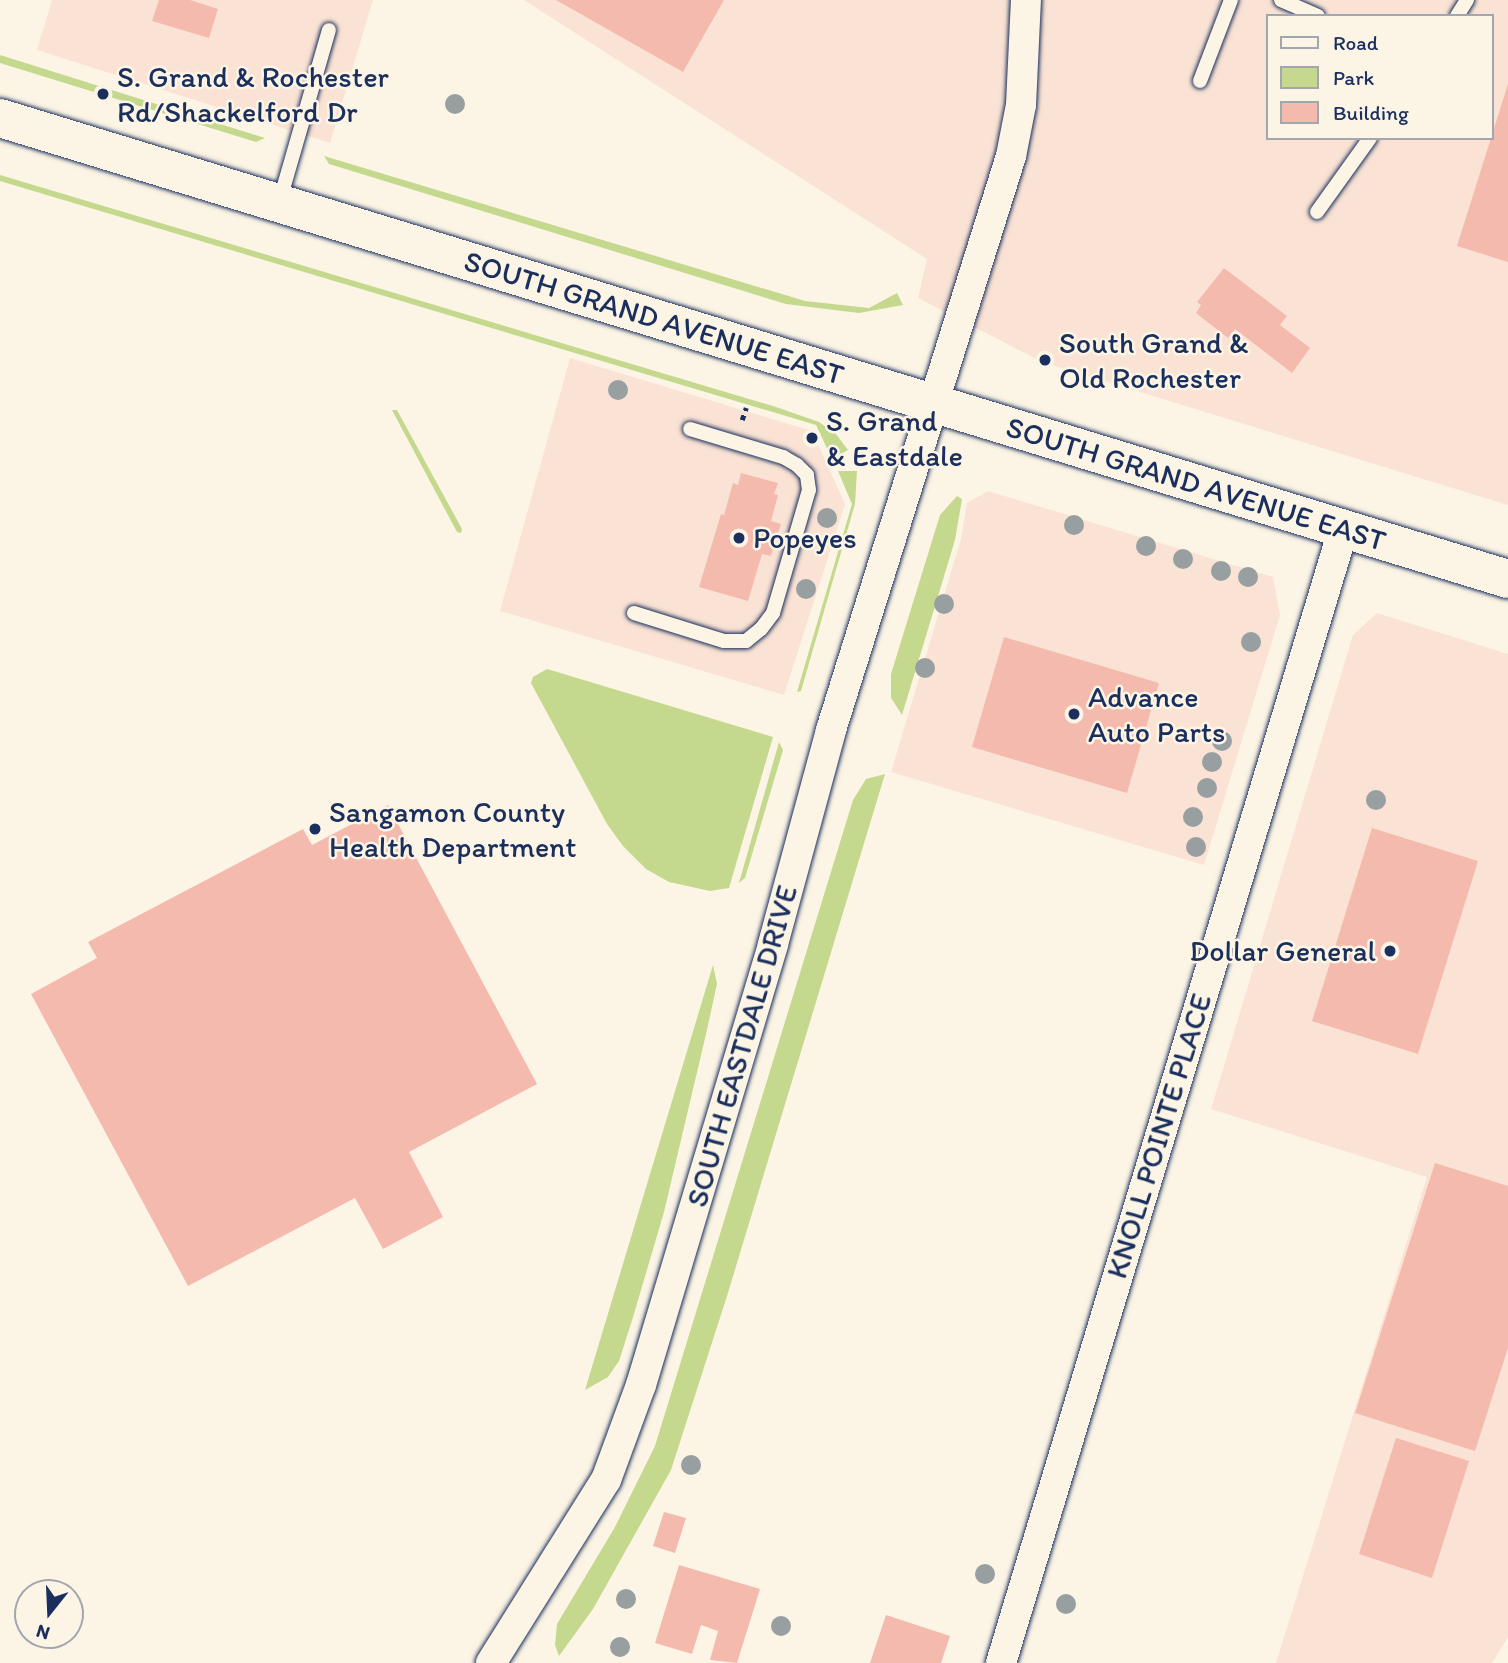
<!DOCTYPE html>
<html>
<head>
<meta charset="utf-8">
<style>
	body { margin:0 }
	#map { position:relative; width:1508px; height:1663px; overflow:hidden; background:#fcf5e5; font-family:Itim,sans-serif }
	div>[style] { position:absolute }
	[style*='--x'] { left:calc(var(--x)*1px); top:calc(var(--y)*1px); width:calc(var(--w)*1px); rotate:calc(var(--a)*1deg) }
	.built>* { inset:0; background:#fae3d4 }
	.green>* { inset:0; background:#c4d88e }
	.building>* { inset:0; background:#f4baad }
	.path>* { height:4.5px; margin-top:-2.25px; transform-origin:0; background:repeating-linear-gradient(90deg,#1b2f5e 0 5px,transparent 0 10px) }
	.roads { filter:drop-shadow(0 0 2px #1b2f5e) drop-shadow(0 0 2px #1b2f5e) }
	.lane>* { height:14px; margin:-7px; padding:0 7px; transform-origin:7px; border-radius:7px; background:#fcf5e5 }
	.street>* { height:30px; margin:-15px; padding:0 15px; transform-origin:15px; border-radius:15px; background:#fcf5e5 }
	.secondary>* { height:38px; margin:-19px; padding:0 19px; transform-origin:19px; border-radius:19px; background:#fcf5e5 }
	.trees>* { width:20px; height:20px; margin:-10px; border-radius:50%; background:#979fa1 }
	.dots>* { width:19px; height:19px; translate:-50% -50%; box-sizing:border-box; border:4px solid #fcf5e5; border-radius:50% }
	span { translate:-50% -50%; white-space:nowrap; text-align:center; line-height:1.15; -webkit-text-stroke:5px #fcf5e5; paint-order:stroke }
	.poi-label { font-size:30px; color:#1b2f5e }
	.left { translate:0 -50%; text-align:left }
	.right { translate:-100% -50%; text-align:right }
	.street-label { font-size:30px; color:#1b2f5e }
	.legend { position:absolute; left:1266px; top:14px; width:228px; height:126px; box-sizing:border-box; background:#fcf5e5; border:2px solid #a2a6af; margin:0; padding:9px 12px; list-style:none; font-size:21px; color:#1b2f5e }
	.legend li { display:flex; align-items:center; gap:14px; height:35px }
	.legend b { width:35px; border:2px solid #a2a6af }
	.north { position:absolute; left:14px; top:1579px; width:70px; height:70px; box-sizing:border-box; background:#fcf5e5; border:2px solid #a2a6af; border-radius:50%; rotate:198deg; font-size:19px; font-weight:700; line-height:28px; text-align:center; color:#1b2f5e }
	.north::after { content:''; display:block; margin:auto; width:24px; height:32px; background:#1b2f5e; clip-path:polygon(50% 0,100% 100%,50% 72%,0 100%) }
</style>
</head>
<body>
<div id="map">
	<div class="built">
		<div style="clip-path:polygon(52px 0,373px 0,330px 143px,37px 50px)"></div>
		<div style="clip-path:polygon(evenodd,524px 0,1508px 0,1508px 505px,1042px 362px,918px 298px,927px 259px,524px 0,1268px 16px,1492px 16px,1492px 138px,1268px 138px,1268px 16px)"></div>
		<div style="clip-path:polygon(570px 358px,812px 431px,845px 504px,784px 695px,500px 611px)"></div>
		<div style="clip-path:polygon(988px 491px,1273px 577px,1280px 615px,1204px 865px,891px 772px,961px 539px,967px 503px)"></div>
		<div style="clip-path:polygon(1377px 613px,1508px 654px,1508px 1637px,1492px 1663px,1276px 1663px,1427px 1177px,1211px 1109px,1353px 635px)"></div>
	</div>
	<div class="green">
		<div style="clip-path:polygon(0 55px,265px 138px,256px 142px,0 63px)"></div>
		<div style="clip-path:polygon(324px 156px,805px 301px,869px 308px,897px 293px,903px 305px,859px 313px,786px 304px,329px 164px)"></div>
		<div style="clip-path:polygon(0 175px,776px 407px,819px 422px,836px 434px,848px 450px,832px 459px,816px 425px,0 181px)"></div>
		<div style="clip-path:polygon(392px 410px,397px 410px,462px 529px,461px 533px,457px 532px)"></div>
		<div style="clip-path:polygon(838px 471px,857px 471px,855px 504px,801px 691px,797px 692px,852px 504px)"></div>
		<div style="clip-path:polygon(957px 496px,962px 499px,955px 540px,902px 715px,891px 698px,891px 674px,940px 515px)"></div>
		<div style="clip-path:polygon(547px 669px,773px 737px,729px 888px,710px 891px,669px 882px,646px 869px,623px 846px,607px 824px,531px 683px,533px 677px)"></div>
		<div style="clip-path:polygon(779px 742px,783px 750px,745px 878px,739px 883px)"></div>
		<div style="clip-path:polygon(885px 774px,727px 1296px,671px 1470px,593px 1609px,559px 1656px,555px 1645px,557px 1624px,615px 1527px,655px 1446px,853px 800px,866px 779px)"></div>
		<div style="clip-path:polygon(713px 965px,717px 984px,706px 1034px,664px 1212px,633px 1317px,619px 1361px,608px 1377px,585px 1390px)"></div>
	</div>
	<div class="building">
		<div style="clip-path:polygon(159px 0,190px 0,218px 9px,209px 38px,152px 21px)"></div>
		<div style="clip-path:polygon(556px 0,724px 0,683px 72px)"></div>
		<div style="clip-path:polygon(1508px 84px,1508px 262px,1457px 246px)"></div>
		<div style="clip-path:polygon(1224px 268px,1287px 316px,1280px 325px,1310px 348px,1292px 373px,1235px 329px,1228px 338px,1196px 313px,1201px 305px,1197px 302px)"></div>
		<div style="clip-path:polygon(741px 473px,778px 483px,774px 494px,778px 495px,771px 521px,781px 524px,771px 556px,762px 554px,748px 601px,699px 587px,721px 514px,724px 515px,733px 483px,738px 485px)"></div>
		<div style="clip-path:polygon(1004px 637px,1159px 683px,1127px 793px,972px 747px)"></div>
		<div style="clip-path:polygon(388px 805px,537px 1084px,409px 1152px,443px 1217px,383px 1249px,355px 1198px,188px 1286px,31px 994px,97px 958px,88px 942px,303px 829px,312px 845px)"></div>
		<div style="clip-path:polygon(1372px 828px,1478px 861px,1418px 1054px,1312px 1021px)"></div>
		<div style="clip-path:polygon(1435px 1163px,1508px 1186px,1508px 1348px,1475px 1451px,1355px 1413px)"></div>
		<div style="clip-path:polygon(1396px 1438px,1469px 1461px,1432px 1578px,1359px 1554px)"></div>
		<div style="clip-path:polygon(664px 1512px,686px 1518px,675px 1553px,653px 1546px)"></div>
		<div style="clip-path:polygon(679px 1565px,760px 1589px,737px 1663px,710px 1660px,718px 1631px,701px 1625px,692px 1654px,655px 1643px)"></div>
		<div style="clip-path:polygon(886px 1615px,950px 1636px,941px 1663px,870px 1663px)"></div>
	</div>
	<div class="path">
		<div style="--x:742;--y:420;--w:13;--a:-72"></div>
	</div>
	<div class="roads">
		<div class="lane">
			<div style="--x:1281;--y:0;--w:40;--a:23.4"></div>
			<div style="--x:1457;--y:16;--w:19;--a:-58"></div>
			<div style="--x:1200;--y:81;--w:87;--a:-69.1"></div>
			<div style="--x:279;--y:203;--w:180;--a:-73.9"></div>
			<div style="--x:1317;--y:212;--w:91;--a:-54.4"></div>
			<div style="--x:634;--y:613;--w:94;--a:17.3"></div>
			<div style="--x:724;--y:641;--w:22;--a:0"></div>
			<div style="--x:746;--y:641;--w:19;--a:-39"></div>
			<div style="--x:761;--y:629;--w:20;--a:-53"></div>
			<div style="--x:773;--y:613;--w:128;--a:-73.7"></div>
			<div style="--x:809;--y:490;--w:15;--a:-98"></div>
			<div style="--x:807;--y:475;--w:14;--a:-135"></div>
			<div style="--x:797;--y:465;--w:16;--a:-150"></div>
			<div style="--x:783;--y:457;--w:97;--a:-163.2"></div>
		</div>
		<div class="street">
			<div style="--x:491;--y:1663;--w:216;--a:-57.9"></div>
			<div style="--x:606;--y:1480;--w:101;--a:-69.8"></div>
			<div style="--x:641;--y:1385;--w:460;--a:-73.3"></div>
			<div style="--x:773;--y:944;--w:222;--a:-74.8"></div>
			<div style="--x:831;--y:730;--w:602;--a:-72.59"></div>
			<div style="--x:1011;--y:156;--w:52;--a:-78.9"></div>
			<div style="--x:1021;--y:105;--w:105;--a:-87.3"></div>
			<div style="--x:1001;--y:1663;--w:1183;--a:-73.2"></div>
		</div>
		<div class="secondary">
			<div style="--x:0;--y:118;--w:1577;--a:17"></div>
		</div>
	</div>
	<div class="trees">
		<div style="left:455px;top:104px"></div>
		<div style="left:618px;top:390px"></div>
		<div style="left:827px;top:518px"></div>
		<div style="left:1074px;top:525px"></div>
		<div style="left:1146px;top:546px"></div>
		<div style="left:1183px;top:559px"></div>
		<div style="left:1221px;top:571px"></div>
		<div style="left:1248px;top:577px"></div>
		<div style="left:806px;top:589px"></div>
		<div style="left:944px;top:604px"></div>
		<div style="left:1251px;top:642px"></div>
		<div style="left:925px;top:668px"></div>
		<div style="left:1222px;top:741px"></div>
		<div style="left:1212px;top:762px"></div>
		<div style="left:1207px;top:788px"></div>
		<div style="left:1376px;top:800px"></div>
		<div style="left:1193px;top:817px"></div>
		<div style="left:1196px;top:847px"></div>
		<div style="left:691px;top:1465px"></div>
		<div style="left:985px;top:1574px"></div>
		<div style="left:626px;top:1599px"></div>
		<div style="left:1066px;top:1604px"></div>
		<div style="left:781px;top:1626px"></div>
		<div style="left:620px;top:1647px"></div>
	</div>
	<div class="dots">
		<div style="left:103px;top:94px;background:#1b2f5e"></div>
		<div style="left:1045px;top:360px;background:#1b2f5e"></div>
		<div style="left:812px;top:438px;background:#1b2f5e"></div>
		<div style="left:739px;top:538px;background:#1b2f5e"></div>
		<div style="left:1074px;top:714px;background:#1b2f5e"></div>
		<div style="left:315px;top:829px;background:#1b2f5e"></div>
		<div style="left:1390px;top:951px;background:#1b2f5e"></div>
	</div>
	<div class="poi-label">
		<span class="left" style="left:117px;top:94px">S. Grand &amp; Rochester<br>Rd/Shackelford Dr</span>
		<span class="left" style="left:1059px;top:360px">South Grand &amp;<br>Old Rochester</span>
		<span class="left" style="left:826px;top:438px">S. Grand<br>&amp; Eastdale</span>
		<span class="left" style="left:753px;top:538px">Popeyes</span>
		<span class="left" style="left:1088px;top:714px">Advance<br>Auto Parts</span>
		<span class="left" style="left:329px;top:829px">Sangamon County<br>Health Department</span>
		<span class="right" style="left:1376px;top:951px">Dollar General</span>
	</div>
	<div class="street-label">
		<span style="left:654px;top:318px;rotate:17deg">SOUTH GRAND AVENUE EAST</span>
		<span style="left:1196px;top:484px;rotate:17deg">SOUTH GRAND AVENUE EAST</span>
		<span style="left:742px;top:1046px;rotate:-74deg">SOUTH EASTDALE DRIVE</span>
		<span style="left:1159px;top:1136px;rotate:-73deg">KNOLL POINTE PLACE</span>
	</div>
	<ul class="legend">
	<li><b style="height:9px;background:#fcf5e5"></b>Road</li>
	<li><b style="height:19px;background:#c4d88e"></b>Park</li>
	<li><b style="height:19px;background:#f4baad"></b>Building</li>
	</ul>
	<div class="north">N</div>
</div>
</body>
</html>
